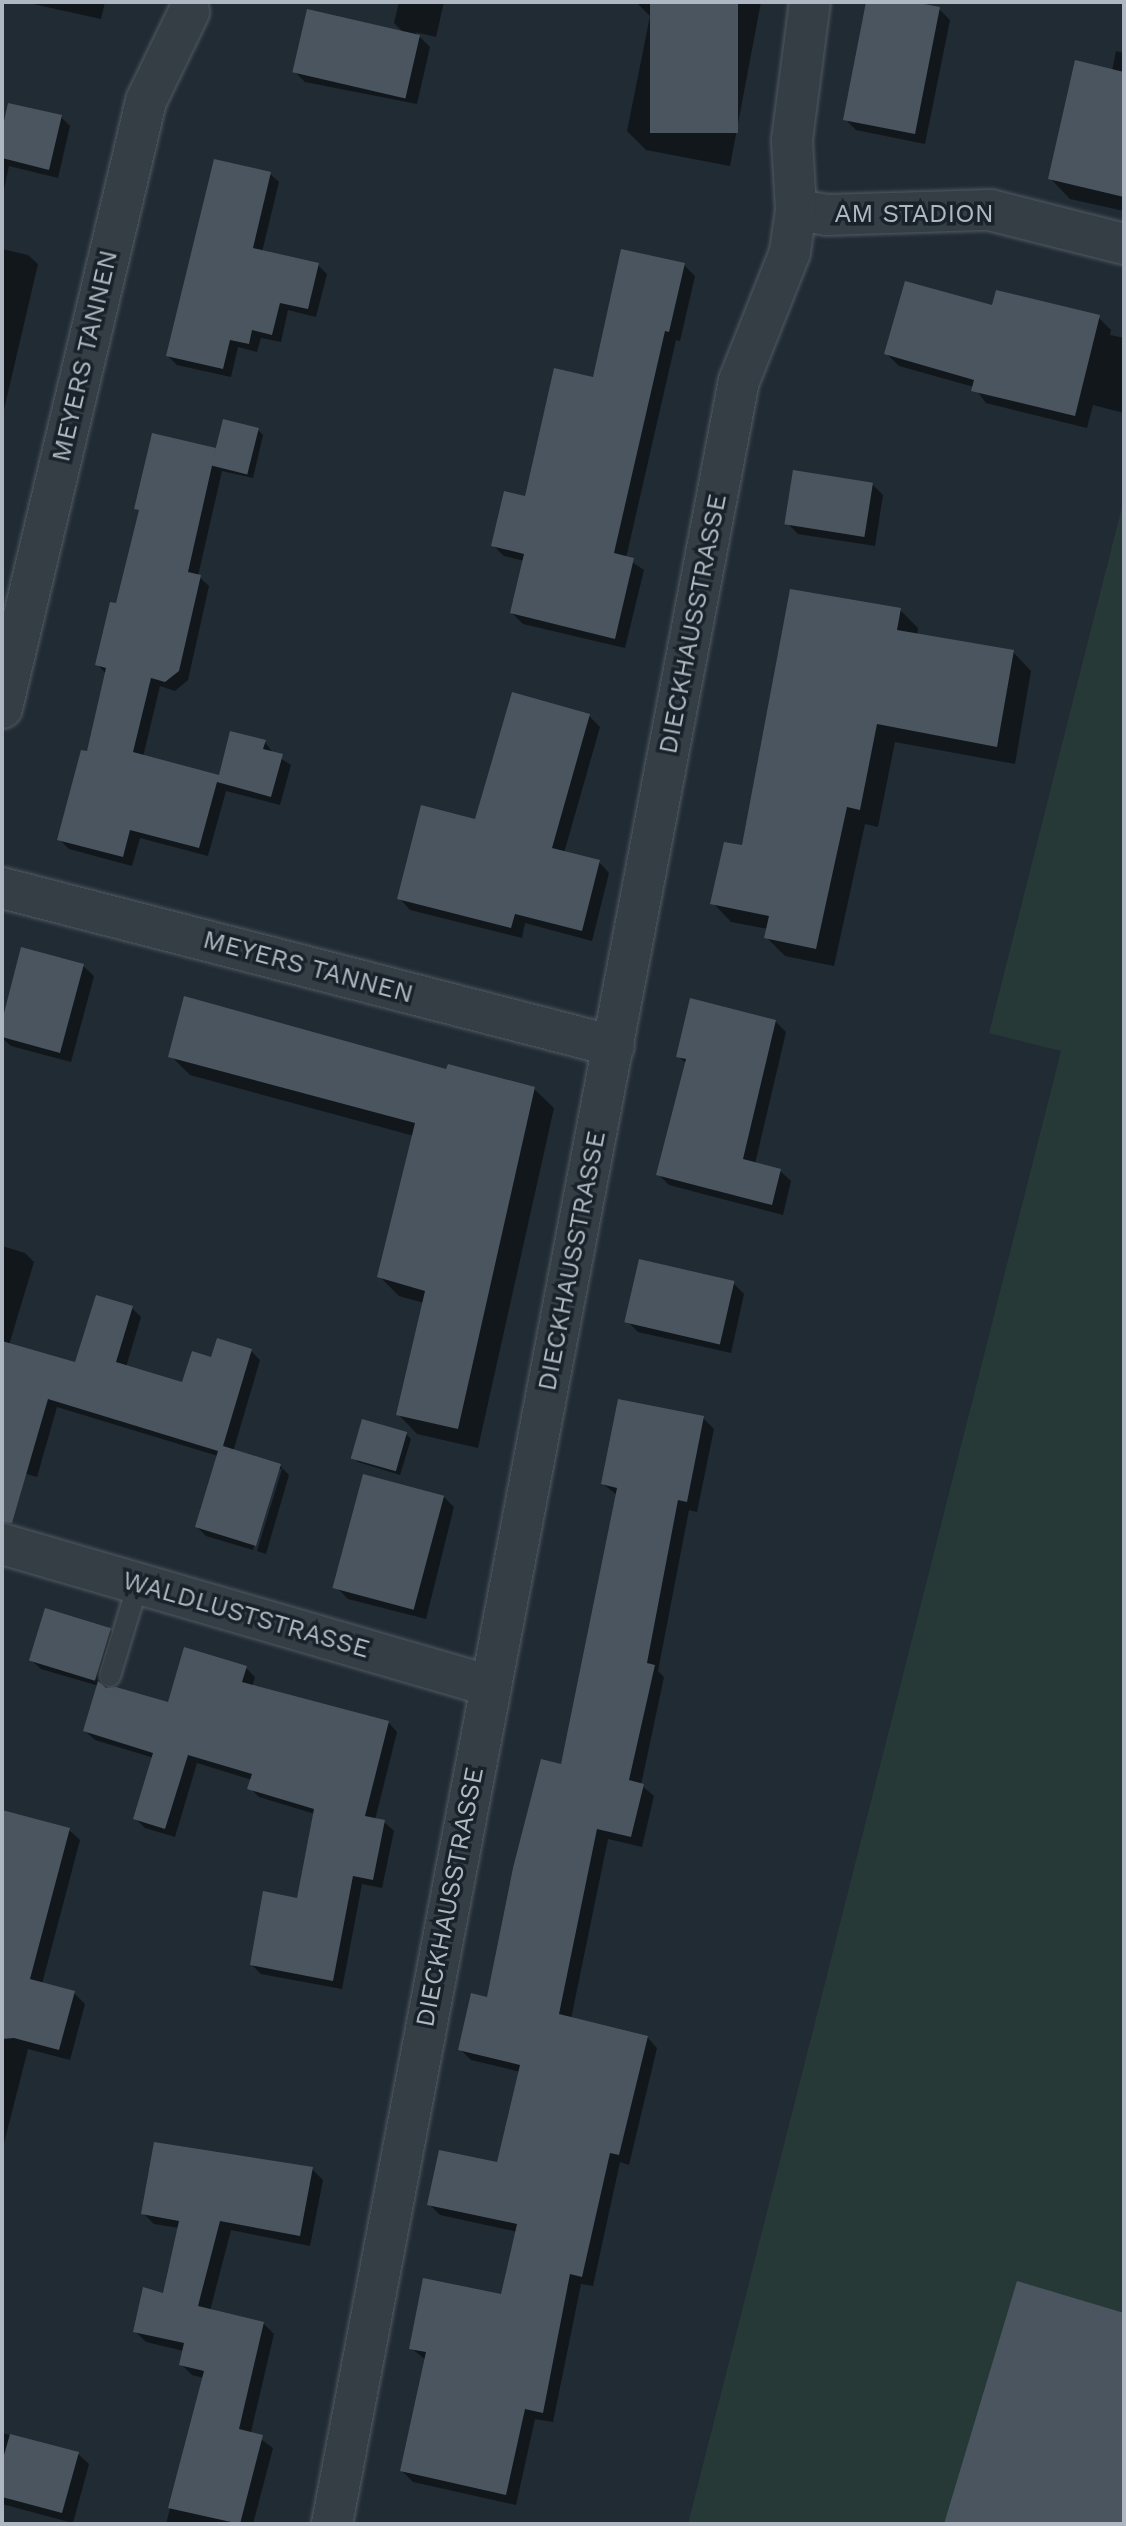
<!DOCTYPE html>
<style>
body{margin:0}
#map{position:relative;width:1126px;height:2526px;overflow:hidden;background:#212b34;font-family:"Work Sans",sans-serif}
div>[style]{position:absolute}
.green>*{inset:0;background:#263937}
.shadow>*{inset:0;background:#0007}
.building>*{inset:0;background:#4a5560;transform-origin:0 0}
.roads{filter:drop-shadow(0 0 2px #525b63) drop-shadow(0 0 2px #525b63)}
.service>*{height:20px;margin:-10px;padding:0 10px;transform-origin:10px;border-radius:10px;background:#353d45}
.minor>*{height:40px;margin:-20px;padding:0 20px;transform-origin:20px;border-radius:20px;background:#353d45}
span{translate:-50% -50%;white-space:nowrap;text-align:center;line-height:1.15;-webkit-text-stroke:7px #1a2229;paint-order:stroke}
.street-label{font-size:26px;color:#afb8c2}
.frame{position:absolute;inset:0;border:4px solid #afb8c2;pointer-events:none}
</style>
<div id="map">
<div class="green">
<div style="clip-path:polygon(1123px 503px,1124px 2524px,688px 2524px,1061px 1051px,989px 1033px)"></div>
</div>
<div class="shadow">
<div style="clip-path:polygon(24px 2px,105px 2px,101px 19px)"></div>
<div style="clip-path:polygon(399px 2px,444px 2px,436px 37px,415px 32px,430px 47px,417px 104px,305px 82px,294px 71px,404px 33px,394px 23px)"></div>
<div style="clip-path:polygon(636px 2px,761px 2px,730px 166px,646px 150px,627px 131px,650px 16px)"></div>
<div style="clip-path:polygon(868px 2px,903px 2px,939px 9px,950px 20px,925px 144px,856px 130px,845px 119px)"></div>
<div style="clip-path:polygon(1116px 51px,1124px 53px,1124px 211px,1070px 199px,1050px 178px,1112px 71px)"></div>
<div style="clip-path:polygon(61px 117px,70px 126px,58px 178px,9px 166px,2px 198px,2px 139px)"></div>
<div style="clip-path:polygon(270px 174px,279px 182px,262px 252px,318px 265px,327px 274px,316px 317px,288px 310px,281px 342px,261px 338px,257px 352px,238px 347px,231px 377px,177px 365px,168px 356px)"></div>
<div style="clip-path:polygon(2px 249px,28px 255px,38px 264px,2px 418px)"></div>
<div style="clip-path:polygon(684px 265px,695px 276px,680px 341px,676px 340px,626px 558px,644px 570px,625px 648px,523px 624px,512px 613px,525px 561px,504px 556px,493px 545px,526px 498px,594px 379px)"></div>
<div style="clip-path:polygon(1098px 317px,1111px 330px,1110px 335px,1124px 338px,1124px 413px,1093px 405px,1087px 428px,986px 403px,974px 387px,899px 366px,886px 353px)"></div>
<div style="clip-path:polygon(258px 430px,263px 435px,253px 478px,222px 471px,198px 576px,209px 586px,188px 680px,175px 691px,160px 686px,143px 757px,220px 777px,265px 742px,274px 754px,291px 765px,280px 805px,226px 791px,208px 856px,140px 838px,132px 866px,69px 849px,59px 839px,89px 754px,106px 674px,97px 664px,118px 606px,141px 513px,137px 509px,215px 450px,218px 453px)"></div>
<div style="clip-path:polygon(872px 484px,883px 495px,875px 546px,798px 534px,787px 523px)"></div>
<div style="clip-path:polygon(900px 610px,918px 628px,917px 636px,1013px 652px,1031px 671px,1015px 764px,895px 742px,878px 827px,865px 824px,834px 966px,785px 956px,766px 937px,768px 929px,731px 922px,713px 903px,744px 848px)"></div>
<div style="clip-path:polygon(589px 716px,600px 727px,564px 853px,599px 862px,609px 873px,592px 941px,525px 923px,522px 938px,410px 910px,400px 899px)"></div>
<div style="clip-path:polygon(83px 966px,94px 976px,71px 1062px,11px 1046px,2px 1038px,2px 1028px)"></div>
<div style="clip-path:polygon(775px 1021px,786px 1032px,755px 1164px,780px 1171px,791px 1181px,783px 1215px,669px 1185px,658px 1174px,687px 1064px,678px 1056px)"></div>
<div style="clip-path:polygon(171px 1056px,448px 1072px,534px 1089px,554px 1108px,478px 1448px,417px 1434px,398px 1414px,424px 1303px,399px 1296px,379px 1276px,414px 1136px,190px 1075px)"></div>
<div style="clip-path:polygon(2px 1246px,25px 1253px,34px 1262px,9px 1345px,77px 1365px,132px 1308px,141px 1317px,126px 1367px,184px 1385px,213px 1359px,251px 1351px,260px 1360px,233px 1452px,280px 1466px,289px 1475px,266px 1554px,257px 1551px,282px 1469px,278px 1469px,253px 1550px,206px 1536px,197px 1527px,218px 1456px,57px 1407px,37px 1477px,2px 1467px)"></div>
<div style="clip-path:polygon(733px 1283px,744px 1294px,731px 1353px,638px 1332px,627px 1321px)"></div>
<div style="clip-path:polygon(703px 1418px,714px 1429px,697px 1512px,689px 1510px,658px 1671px,664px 1677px,641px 1785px,654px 1796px,642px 1847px,608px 1839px,571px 2019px,647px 2037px,657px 2048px,629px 2165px,620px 2162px,593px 2286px,581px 2284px,553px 2422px,535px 2419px,516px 2505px,413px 2482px,402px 2471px,426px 2360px,411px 2348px,503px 2296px,518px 2232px,440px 2215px,429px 2204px,498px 2164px,521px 2072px,471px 2060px,460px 2049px,488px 1999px,562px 1766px,617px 1495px,603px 1484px)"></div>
<div style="clip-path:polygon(406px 1434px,411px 1439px,400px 1475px,358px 1462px,353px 1457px)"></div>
<div style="clip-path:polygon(443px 1496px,454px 1507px,426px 1619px,348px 1599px,337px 1588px)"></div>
<div style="clip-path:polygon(110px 1630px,119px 1638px,106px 1690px,169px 1705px,246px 1668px,255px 1677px,252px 1687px,388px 1722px,397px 1732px,375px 1820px,384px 1822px,394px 1831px,382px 1888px,362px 1884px,342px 1989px,261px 1974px,252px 1965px,299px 1900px,315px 1814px,259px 1797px,250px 1788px,252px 1780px,197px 1763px,175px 1837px,145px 1828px,135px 1818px,154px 1758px,95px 1740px,85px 1731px,99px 1686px,41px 1669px,32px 1661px)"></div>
<div style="clip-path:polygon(2px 1825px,69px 1830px,80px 1840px,42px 1984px,74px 1993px,85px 2004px,70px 2060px,28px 2049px,2px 2151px)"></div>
<div style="clip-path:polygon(312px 2169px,323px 2180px,310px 2246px,231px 2230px,210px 2311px,263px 2323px,274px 2334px,251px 2432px,273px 2448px,253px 2524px,166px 2524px,204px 2378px,192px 2375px,181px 2364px,184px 2351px,146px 2342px,135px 2331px,164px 2295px,179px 2228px,154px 2224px,143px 2213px)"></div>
<div style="clip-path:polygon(2px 2433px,78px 2454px,89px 2464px,73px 2523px,2px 2504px)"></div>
</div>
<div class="building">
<div style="left:650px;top:2px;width:88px;height:131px"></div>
<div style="clip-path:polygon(866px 2px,913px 2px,940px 7px,915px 134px,843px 120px)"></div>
<div style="left:307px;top:9px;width:116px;height:65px;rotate:13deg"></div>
<div style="clip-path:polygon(1075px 60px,1124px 72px,1124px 197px,1048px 179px)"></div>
<div style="clip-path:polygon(8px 103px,62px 115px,49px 170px,2px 158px,2px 130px)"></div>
<div style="clip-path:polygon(214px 159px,271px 172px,253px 248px,319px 263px,308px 309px,280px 303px,272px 335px,252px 330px,249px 344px,230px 340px,223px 369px,166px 356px)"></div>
<div style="clip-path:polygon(621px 249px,685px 263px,669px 332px,665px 331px,614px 553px,634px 558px,615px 639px,510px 613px,524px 554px,491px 546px,504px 491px,525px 496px,554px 368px,593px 377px)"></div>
<div style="clip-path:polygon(905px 281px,992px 305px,996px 290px,1100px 315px,1075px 416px,971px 391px,974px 380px,884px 354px)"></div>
<div style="left:223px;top:419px;width:37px;height:48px;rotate:14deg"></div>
<div style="clip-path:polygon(152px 433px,216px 448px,188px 572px,201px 575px,179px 671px,165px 682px,151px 678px,133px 752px,219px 775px,230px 731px,266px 740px,263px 749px,283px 754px,271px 797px,217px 782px,199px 848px,130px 830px,123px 857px,57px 840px,81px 750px,87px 751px,106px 668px,95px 665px,110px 602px,116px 603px,139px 510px,134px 509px)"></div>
<div style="left:793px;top:470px;width:81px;height:55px;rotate:9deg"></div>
<div style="clip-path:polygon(790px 589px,901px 608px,897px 630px,1014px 650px,997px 747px,877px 724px,860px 810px,847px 807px,816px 949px,764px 938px,769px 916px,710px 904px,724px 842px,742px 845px)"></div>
<div style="clip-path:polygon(512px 692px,590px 714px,552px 848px,600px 860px,582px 931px,515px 914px,511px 928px,397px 899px,421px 805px,475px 819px)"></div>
<div style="clip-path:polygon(21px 947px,84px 964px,60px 1053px,2px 1037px,2px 1021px)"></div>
<div style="clip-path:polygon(184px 996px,446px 1069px,448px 1064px,535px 1087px,458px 1429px,396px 1415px,425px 1291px,377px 1277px,415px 1123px,168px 1057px)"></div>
<div style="clip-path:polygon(690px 998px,776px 1020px,743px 1159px,781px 1169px,772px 1205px,656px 1175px,686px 1059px,676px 1057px)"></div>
<div style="left:639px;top:1259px;width:98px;height:65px;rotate:13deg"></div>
<div style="clip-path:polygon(96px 1295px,133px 1306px,116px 1362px,182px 1382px,192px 1351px,211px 1357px,217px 1338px,252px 1349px,223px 1446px,281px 1464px,256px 1546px,195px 1527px,218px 1451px,48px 1399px,12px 1523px,2px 1522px,2px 1341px,75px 1362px)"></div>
<div style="clip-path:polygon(618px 1399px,704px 1416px,687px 1502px,678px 1500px,647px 1663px,655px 1665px,629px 1780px,644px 1784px,631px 1837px,597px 1829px,559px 2014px,648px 2036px,619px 2155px,610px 2153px,582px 2277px,570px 2274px,543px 2413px,525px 2409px,506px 2495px,400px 2471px,426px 2352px,409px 2349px,423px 2278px,501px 2294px,517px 2224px,427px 2205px,439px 2150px,497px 2162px,520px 2065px,458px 2050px,471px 1993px,487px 1997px,513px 1868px,541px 1759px,561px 1764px,617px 1488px,601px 1484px)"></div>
<div style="left:362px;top:1419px;width:47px;height:41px;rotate:16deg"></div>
<div style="left:363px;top:1474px;width:84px;height:118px;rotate:15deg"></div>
<div style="left:45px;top:1608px;width:69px;height:55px;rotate:17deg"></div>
<div style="clip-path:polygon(184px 1647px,247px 1666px,242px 1682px,389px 1721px,365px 1816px,385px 1820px,373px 1880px,353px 1876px,333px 1981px,250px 1965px,263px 1891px,297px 1898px,314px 1809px,247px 1789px,252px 1774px,188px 1755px,165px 1829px,133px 1819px,153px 1753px,83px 1731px,98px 1681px,106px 1688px,116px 1687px,168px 1702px)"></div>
<div style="clip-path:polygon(2px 1810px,70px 1828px,30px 1979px,75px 1991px,59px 2050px,14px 2038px,2px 2039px)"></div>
<div style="clip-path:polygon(154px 2142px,313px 2167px,300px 2236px,220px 2221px,198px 2306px,264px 2322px,239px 2429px,263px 2435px,240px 2524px,168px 2508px,204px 2371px,179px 2365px,184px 2343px,133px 2332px,143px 2287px,163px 2293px,179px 2221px,141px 2214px)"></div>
<div style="clip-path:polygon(1017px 2281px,1124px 2313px,1124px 2524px,944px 2524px)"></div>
<div style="clip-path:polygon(10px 2434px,79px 2452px,62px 2513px,2px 2497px,2px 2462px)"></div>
</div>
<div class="roads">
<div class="service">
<div style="left:110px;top:1676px;width:96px;rotate:-73.1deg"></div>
</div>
<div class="minor">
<div style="left:796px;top:210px;width:31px;rotate:9deg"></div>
<div style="left:827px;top:215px;width:163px;rotate:-1.8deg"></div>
<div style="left:990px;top:210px;width:138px;rotate:14.2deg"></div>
<div style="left:2px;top:708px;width:624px;rotate:-76.65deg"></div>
<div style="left:146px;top:101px;width:99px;rotate:-64.2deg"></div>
<div style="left:2px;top:888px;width:632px;rotate:14.48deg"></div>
<div style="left:2px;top:1544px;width:508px;rotate:16.22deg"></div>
<div style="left:332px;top:2524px;width:2181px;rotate:-79.25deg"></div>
<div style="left:739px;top:381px;width:139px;rotate:-68.4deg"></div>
<div style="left:790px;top:252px;width:42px;rotate:-81.9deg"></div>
<div style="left:796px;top:210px;width:70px;rotate:-93.3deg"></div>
<div style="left:792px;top:140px;width:139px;rotate:-82.6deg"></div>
</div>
</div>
<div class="street-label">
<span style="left:914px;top:214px">AM STADION</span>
<span style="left:85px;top:356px;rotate:-77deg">MEYERS TANNEN</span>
<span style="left:693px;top:624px;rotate:-79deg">DIECKHAUSSTRASSE</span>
<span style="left:308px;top:967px;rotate:15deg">MEYERS TANNEN</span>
<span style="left:572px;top:1261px;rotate:-79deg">DIECKHAUSSTRASSE</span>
<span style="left:246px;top:1615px;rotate:16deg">WALDLUSTSTRASSE</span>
<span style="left:450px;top:1897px;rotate:-79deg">DIECKHAUSSTRASSE</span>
</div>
<div class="frame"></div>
</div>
